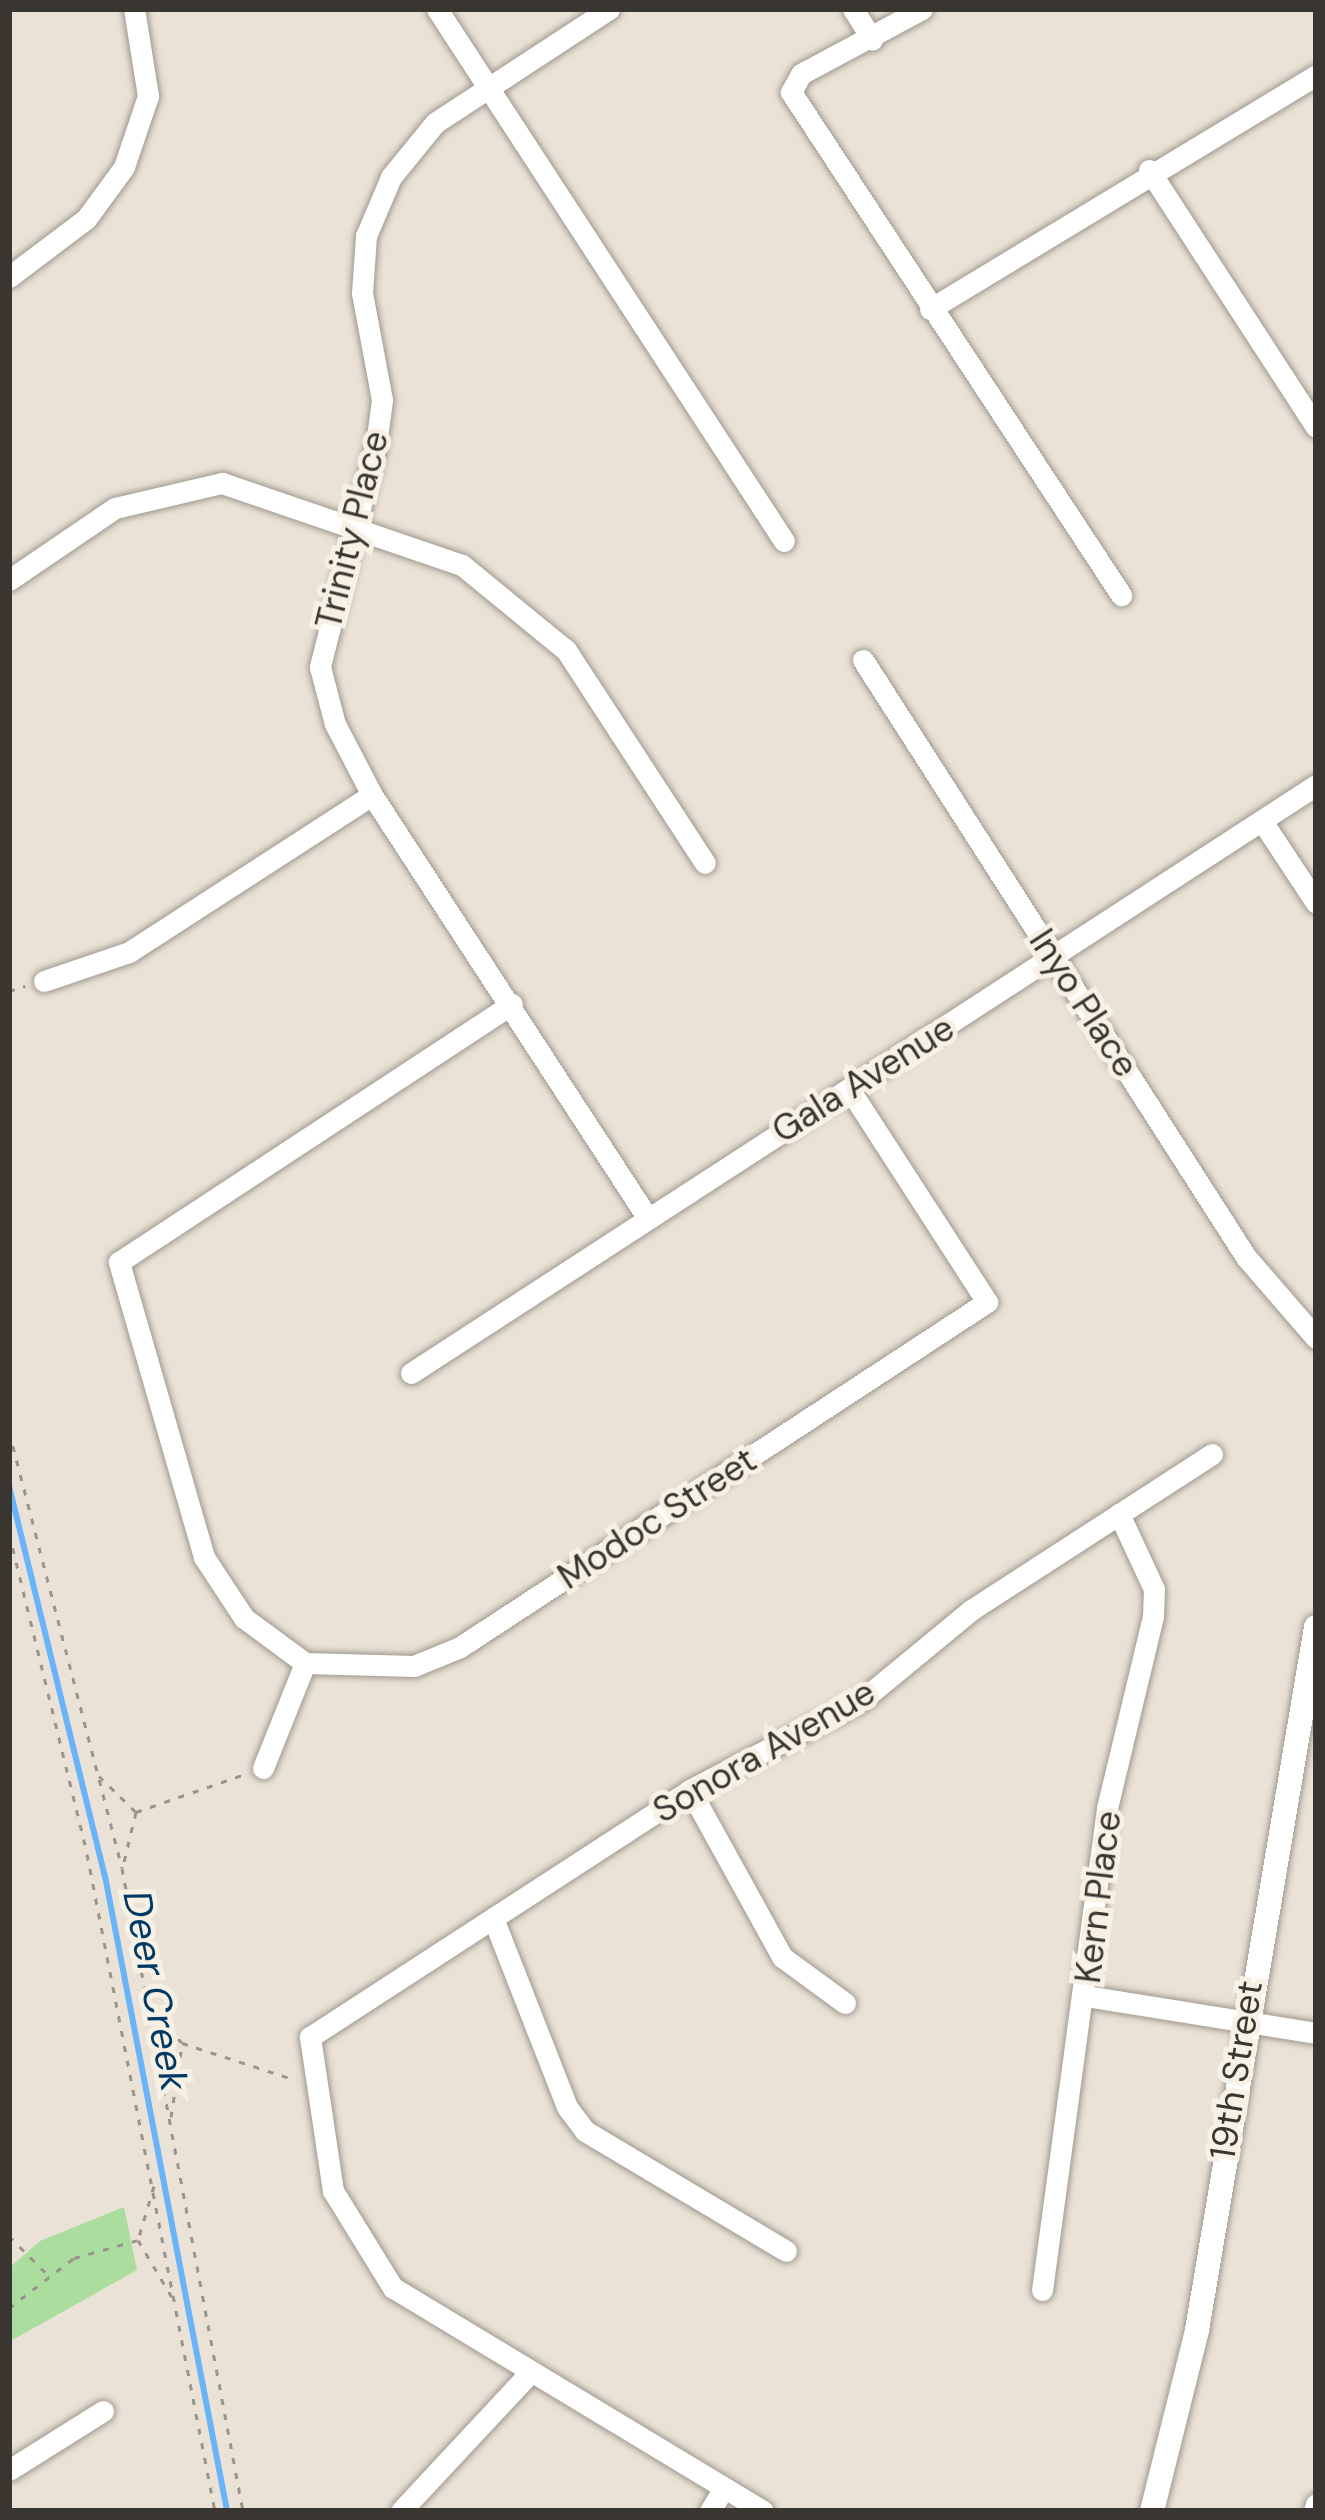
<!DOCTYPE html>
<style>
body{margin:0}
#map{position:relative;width:1325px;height:2520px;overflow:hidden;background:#eae2d7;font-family:"DM Sans",sans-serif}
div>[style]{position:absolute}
.green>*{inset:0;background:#abde9e}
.stream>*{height:6px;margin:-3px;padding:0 3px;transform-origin:3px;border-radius:3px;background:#69b4f8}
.path>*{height:3px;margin-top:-1.5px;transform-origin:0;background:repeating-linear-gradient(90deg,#9a948c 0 6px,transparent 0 15px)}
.roads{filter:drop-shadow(0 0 3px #a0998e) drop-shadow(0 0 3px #a0998e)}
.minor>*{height:21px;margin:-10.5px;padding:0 10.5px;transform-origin:10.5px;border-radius:10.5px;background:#fff}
.tertiary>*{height:24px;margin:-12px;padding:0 12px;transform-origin:12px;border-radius:12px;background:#fff}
span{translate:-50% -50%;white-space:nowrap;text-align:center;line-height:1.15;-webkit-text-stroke:10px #f7f0e4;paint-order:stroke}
.street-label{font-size:36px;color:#393632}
.water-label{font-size:39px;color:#003a64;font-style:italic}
.frame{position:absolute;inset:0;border:12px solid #393632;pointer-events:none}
</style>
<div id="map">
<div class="green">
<div style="clip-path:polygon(124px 2207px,137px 2270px,9px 2342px,9px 2268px,40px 2241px)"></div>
</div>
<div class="stream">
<div style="left:9px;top:1486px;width:402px;rotate:76.2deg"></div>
<div style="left:105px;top:1876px;width:647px;rotate:79.12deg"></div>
</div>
<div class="path">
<div style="left:9px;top:991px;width:17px;rotate:-17deg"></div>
<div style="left:9px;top:1431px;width:451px;rotate:75.5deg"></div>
<div style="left:122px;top:1868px;width:654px;rotate:79.34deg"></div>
<div style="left:9px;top:1533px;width:330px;rotate:76.3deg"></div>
<div style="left:87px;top:1854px;width:669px;rotate:78.98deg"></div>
<div style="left:99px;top:1776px;width:52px;rotate:44.2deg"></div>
<div style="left:136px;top:1812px;width:56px;rotate:103.5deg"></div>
<div style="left:136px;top:1812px;width:112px;rotate:-19.2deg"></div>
<div style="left:150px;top:2004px;width:50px;rotate:50.6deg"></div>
<div style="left:182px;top:2043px;width:120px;rotate:18deg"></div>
<div style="left:171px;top:2117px;width:73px;rotate:-81.3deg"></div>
<div style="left:154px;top:2186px;width:56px;rotate:106.5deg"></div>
<div style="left:138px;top:2240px;width:74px;rotate:59.3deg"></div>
<div style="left:9px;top:2236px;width:51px;rotate:45deg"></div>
<div style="left:9px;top:2308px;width:82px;rotate:-37.6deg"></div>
<div style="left:74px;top:2258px;width:66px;rotate:-15.7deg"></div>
</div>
<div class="roads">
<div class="minor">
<div style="left:437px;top:9px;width:635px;rotate:56.89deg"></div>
<div style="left:609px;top:9px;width:208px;rotate:146.8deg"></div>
<div style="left:435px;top:123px;width:70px;rotate:129.2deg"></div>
<div style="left:391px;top:177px;width:64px;rotate:113deg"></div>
<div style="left:366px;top:236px;width:57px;rotate:94deg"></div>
<div style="left:362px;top:293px;width:109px;rotate:79.4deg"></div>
<div style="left:382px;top:400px;width:45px;rotate:97.6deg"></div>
<div style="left:376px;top:445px;width:229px;rotate:104.2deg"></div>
<div style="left:320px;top:667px;width:59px;rotate:75.3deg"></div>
<div style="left:335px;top:724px;width:80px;rotate:62.5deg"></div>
<div style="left:372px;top:795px;width:504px;rotate:56.91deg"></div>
<div style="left:853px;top:9px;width:36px;rotate:58deg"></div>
<div style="left:922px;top:9px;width:137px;rotate:151.8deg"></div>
<div style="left:801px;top:74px;width:21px;rotate:119deg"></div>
<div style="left:791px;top:92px;width:602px;rotate:56.73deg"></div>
<div style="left:1149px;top:170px;width:306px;rotate:57deg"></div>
<div style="left:9px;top:277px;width:96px;rotate:-37deg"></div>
<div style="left:86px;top:219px;width:64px;rotate:-53.8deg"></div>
<div style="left:124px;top:167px;width:75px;rotate:-71.3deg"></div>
<div style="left:148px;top:96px;width:88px;rotate:-99.1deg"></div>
<div style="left:930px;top:309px;width:451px;rotate:-31.2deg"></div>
<div style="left:9px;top:580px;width:128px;rotate:-34.2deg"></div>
<div style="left:115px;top:508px;width:110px;rotate:-13.2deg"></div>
<div style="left:222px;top:483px;width:254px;rotate:18.9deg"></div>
<div style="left:462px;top:565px;width:134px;rotate:39.3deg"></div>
<div style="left:566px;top:650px;width:254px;rotate:56.9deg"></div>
<div style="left:863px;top:660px;width:709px;rotate:57.32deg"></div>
<div style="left:1246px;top:1257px;width:107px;rotate:49.2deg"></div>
<div style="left:1262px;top:821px;width:98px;rotate:56.6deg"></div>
<div style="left:44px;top:981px;width:90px;rotate:-18.8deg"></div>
<div style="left:129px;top:952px;width:289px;rotate:-32.9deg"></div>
<div style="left:411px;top:1373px;width:1079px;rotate:-33.01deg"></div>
<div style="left:305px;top:1663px;width:109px;rotate:1.6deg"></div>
<div style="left:414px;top:1666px;width:50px;rotate:-22.4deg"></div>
<div style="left:460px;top:1647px;width:630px;rotate:-33.21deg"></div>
<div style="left:987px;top:1302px;width:254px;rotate:-122.9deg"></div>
<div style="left:305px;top:1663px;width:76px;rotate:-143.6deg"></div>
<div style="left:244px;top:1618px;width:73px;rotate:-123.3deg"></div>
<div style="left:204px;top:1557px;width:307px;rotate:-106.1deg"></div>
<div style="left:119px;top:1262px;width:470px;rotate:-33.3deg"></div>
<div style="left:263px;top:1768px;width:113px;rotate:-68.2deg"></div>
<div style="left:690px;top:1790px;width:191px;rotate:61.1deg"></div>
<div style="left:782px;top:1957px;width:78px;rotate:36.1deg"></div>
<div style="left:493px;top:1918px;width:203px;rotate:68.6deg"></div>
<div style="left:567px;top:2107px;width:30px;rotate:53deg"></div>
<div style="left:585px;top:2131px;width:234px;rotate:30.8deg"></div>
<div style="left:1086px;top:1996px;width:233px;rotate:9.1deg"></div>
<div style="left:1042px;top:2290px;width:486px;rotate:-82.3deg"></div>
<div style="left:1107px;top:1808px;width:196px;rotate:-76.5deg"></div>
<div style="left:1153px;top:1617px;width:28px;rotate:-88deg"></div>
<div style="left:1154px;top:1589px;width:83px;rotate:-115deg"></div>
<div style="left:9px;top:2470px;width:111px;rotate:-32.1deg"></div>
<div style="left:401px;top:2511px;width:185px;rotate:-47deg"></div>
<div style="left:710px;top:2511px;width:27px;rotate:-59deg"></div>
<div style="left:763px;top:2511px;width:432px;rotate:-148.9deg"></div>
<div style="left:393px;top:2288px;width:114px;rotate:-121.7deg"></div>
<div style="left:333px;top:2191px;width:156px;rotate:-98.5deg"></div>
<div style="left:310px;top:2037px;width:453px;rotate:-33deg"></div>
<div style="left:690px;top:1790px;width:194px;rotate:-27.6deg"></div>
<div style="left:862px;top:1700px;width:141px;rotate:-39.5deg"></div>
<div style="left:971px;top:1610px;width:287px;rotate:-32.9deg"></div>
<div style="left:1314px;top:2511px;width:7px;rotate:-74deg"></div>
</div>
<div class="tertiary">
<div style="left:1152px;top:2511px;width:187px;rotate:-76deg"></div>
<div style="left:1197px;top:2330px;width:713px;rotate:-80.39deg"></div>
</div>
</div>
<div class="street-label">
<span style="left:352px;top:530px;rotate:-76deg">Trinity Place</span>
<span style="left:1084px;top:1003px;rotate:57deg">Inyo Place</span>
<span style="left:863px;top:1079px;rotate:-32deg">Gala Avenue</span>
<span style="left:657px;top:1518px;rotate:-33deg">Modoc Street</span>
<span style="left:764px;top:1751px;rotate:-30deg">Sonora Avenue</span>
<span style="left:1098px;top:1897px;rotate:-83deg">Kern Place</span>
<span style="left:1236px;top:2070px;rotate:-81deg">19th Street</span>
</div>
<div class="water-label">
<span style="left:155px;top:1991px;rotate:79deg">Deer Creek</span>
</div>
<div class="frame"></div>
</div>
